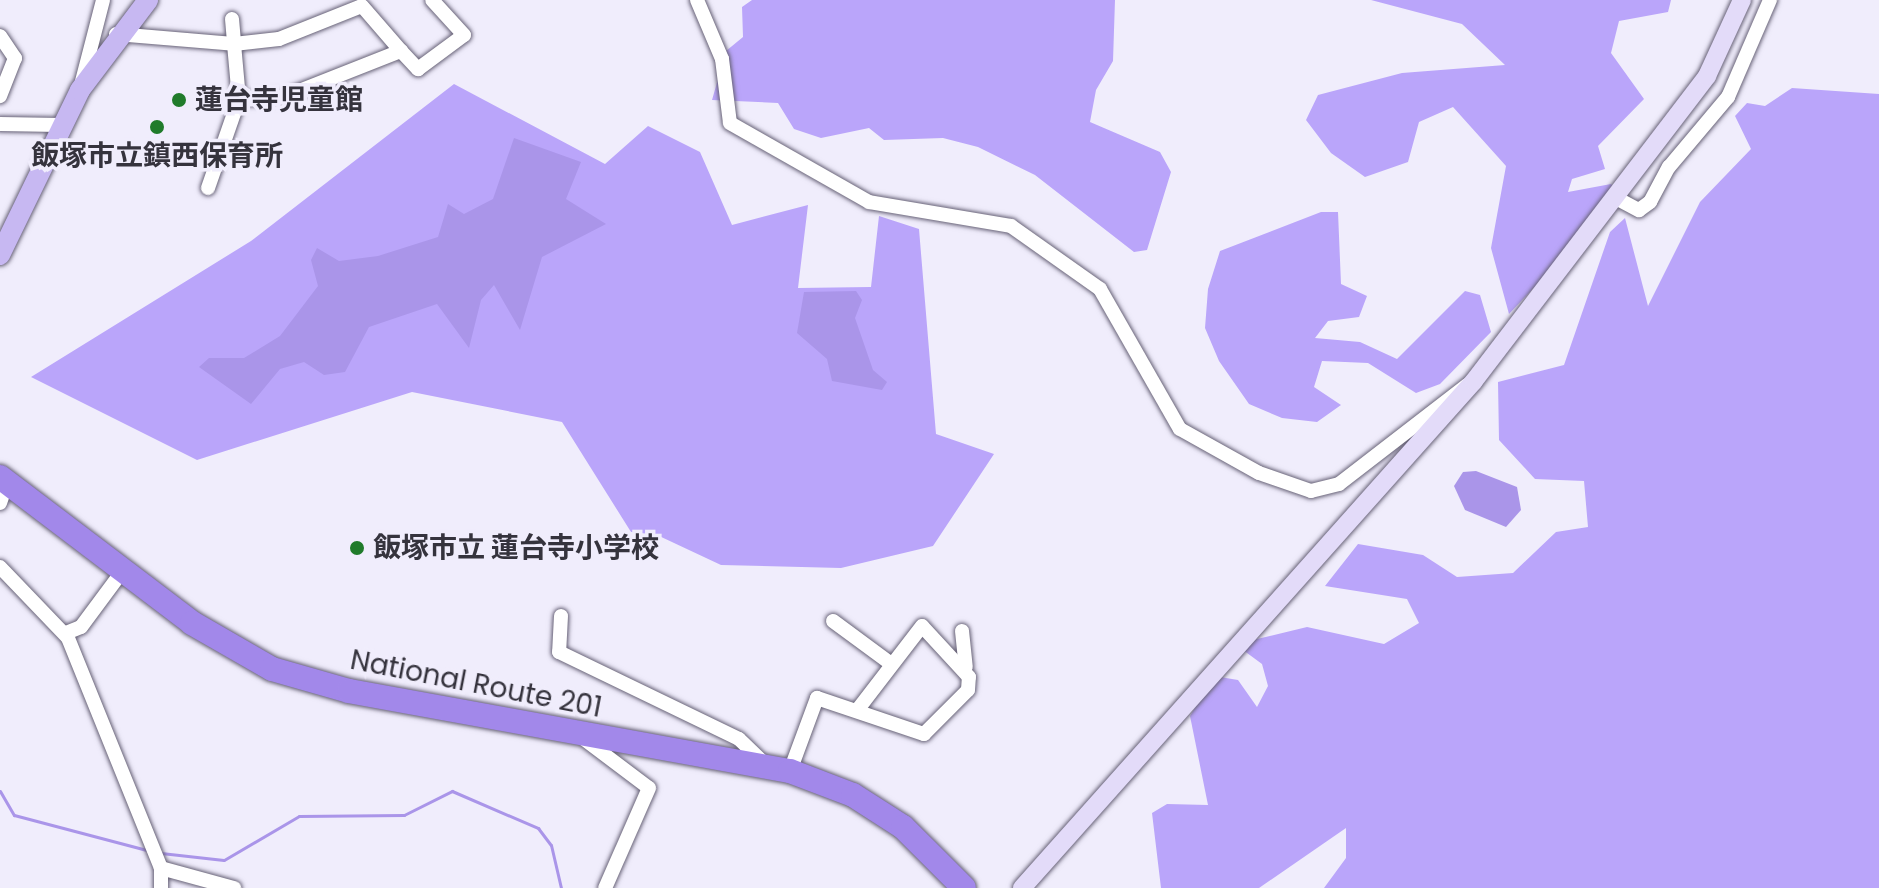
<!DOCTYPE html>
<meta charset="utf-8">
<style>
body{margin:0}
#map{position:relative;width:1879px;height:888px;overflow:hidden;background:#f0edfc;font-family:Poppins,"Noto Sans JP",sans-serif}
div>[style]{position:absolute}
.forest>*{inset:0;background:#baa5fa}
.water>*{inset:0;background:#aa95e9}
.stream>*{height:3px;margin:-1.5px;padding:0 1.5px;transform-origin:1.5px;border-radius:1.5px;background:#aa95e9}
.roads{filter:drop-shadow(0 0 2px #676277) drop-shadow(0 0 2px #676277)}
.street>*{height:14px;margin:-7px;padding:0 7px;transform-origin:7px;border-radius:7px;background:#fff}
.secondary>*{height:18px;margin:-9px;padding:0 9px;transform-origin:9px;border-radius:9px;background:#e3dbf9}
.primary>*{height:20px;margin:-10px;padding:0 10px;transform-origin:10px;border-radius:10px;background:#c7b8f2}
.highway>*{height:24px;margin:-12px;padding:0 12px;transform-origin:12px;border-radius:12px;background:#a288ea}
.dots>*{width:22px;height:22px;translate:-50% -50%;box-sizing:border-box;border:4px solid #f0edfc;border-radius:50%}
span{translate:-50% -50%;white-space:nowrap;text-align:center;line-height:1.15;-webkit-text-stroke:7px #f0edfc;paint-order:stroke}
.poi-label{font-size:28px;color:#35333d;font-weight:700}
.left{translate:0 -50%;text-align:left}
.street-label{font-size:28px;color:#35333d}
</style>
<div id="map">
<div class="forest">
<div style="clip-path:polygon(752px 0,1115px 0,1113px 61px,1096px 90px,1090px 122px,1160px 152px,1171px 172px,1147px 250px,1134px 252px,1035px 175px,978px 147px,943px 138px,884px 140px,869px 128px,821px 138px,794px 129px,778px 103px,712px 100px,726px 51px,743px 37px,742px 7px)"></div>
<div style="clip-path:polygon(1371px 0,1671px 0,1668px 12px,1619px 21px,1611px 53px,1644px 99px,1598px 146px,1605px 169px,1572px 179px,1568px 192px,1611px 184px,1622px 195px,1509px 314px,1491px 248px,1506px 166px,1453px 107px,1419px 122px,1408px 162px,1365px 177px,1331px 153px,1306px 120px,1318px 95px,1402px 73px,1505px 65px,1462px 24px)"></div>
<div style="clip-path:polygon(454px 84px,605px 164px,648px 126px,700px 152px,732px 225px,808px 205px,798px 288px,871px 287px,879px 216px,919px 229px,936px 434px,994px 454px,933px 546px,841px 568px,721px 565px,657px 535px,631px 532px,562px 422px,412px 392px,197px 460px,31px 377px,251px 241px)"></div>
<div style="clip-path:polygon(1792px 88px,1879px 94px,1879px 888px,1324px 888px,1346px 858px,1346px 828px,1259px 888px,1161px 888px,1152px 813px,1167px 804px,1208px 805px,1190px 716px,1214px 676px,1238px 680px,1257px 707px,1268px 686px,1262px 664px,1243px 650px,1253px 640px,1307px 627px,1384px 644px,1419px 623px,1407px 599px,1325px 586px,1358px 544px,1423px 555px,1457px 577px,1513px 573px,1556px 532px,1588px 527px,1584px 481px,1535px 479px,1499px 440px,1498px 382px,1564px 365px,1610px 232px,1625px 218px,1648px 306px,1700px 202px,1751px 149px,1735px 116px,1747px 103px,1765px 106px)"></div>
<div style="clip-path:polygon(1321px 212px,1338px 212px,1341px 284px,1367px 296px,1359px 317px,1328px 321px,1315px 338px,1360px 342px,1397px 359px,1465px 291px,1480px 295px,1491px 332px,1440px 384px,1416px 393px,1368px 363px,1322px 361px,1314px 387px,1341px 405px,1317px 422px,1282px 418px,1249px 404px,1219px 361px,1205px 328px,1208px 289px,1220px 251px)"></div>
</div>
<div class="water">
<div style="clip-path:polygon(514px 138px,581px 162px,566px 199px,606px 224px,542px 257px,520px 330px,494px 285px,481px 300px,469px 348px,437px 304px,369px 327px,345px 372px,324px 375px,304px 362px,280px 369px,251px 404px,199px 367px,209px 358px,244px 358px,280px 336px,318px 286px,311px 260px,317px 248px,339px 261px,378px 256px,438px 237px,448px 204px,464px 214px,493px 199px)"></div>
<div style="clip-path:polygon(856px 291px,862px 300px,855px 318px,873px 370px,887px 382px,882px 390px,832px 381px,827px 359px,797px 333px,804px 292px)"></div>
<div style="clip-path:polygon(1476px 471px,1517px 487px,1521px 510px,1506px 527px,1465px 510px,1454px 486px,1463px 472px)"></div>
</div>
<div class="stream">
<div style="left:0;top:791px;width:28px;rotate:60deg"></div>
<div style="left:14px;top:815px;width:141px;rotate:14.8deg"></div>
<div style="left:161px;top:853px;width:63px;rotate:6.3deg"></div>
<div style="left:224px;top:860px;width:87px;rotate:-30.4deg"></div>
<div style="left:299px;top:816px;width:105px;rotate:-0.5deg"></div>
<div style="left:404px;top:815px;width:54px;rotate:-26.6deg"></div>
<div style="left:452px;top:791px;width:94px;rotate:23.3deg"></div>
<div style="left:538px;top:828px;width:21px;rotate:53deg"></div>
<div style="left:551px;top:845px;width:44px;rotate:76.9deg"></div>
</div>
<div class="roads">
<div class="street">
<div style="left:697px;top:0;width:64px;rotate:67deg"></div>
<div style="left:722px;top:59px;width:64px;rotate:82.9deg"></div>
<div style="left:730px;top:123px;width:160px;rotate:29.6deg"></div>
<div style="left:869px;top:202px;width:144px;rotate:9.6deg"></div>
<div style="left:1011px;top:226px;width:109px;rotate:35.3deg"></div>
<div style="left:1100px;top:289px;width:161px;rotate:60.3deg"></div>
<div style="left:1180px;top:429px;width:90px;rotate:29.1deg"></div>
<div style="left:1259px;top:473px;width:55px;rotate:19.1deg"></div>
<div style="left:1311px;top:491px;width:29px;rotate:-14deg"></div>
<div style="left:1339px;top:484px;width:162px;rotate:-37.7deg"></div>
<div style="left:232px;top:19px;width:25px;rotate:85deg"></div>
<div style="left:234px;top:44px;width:45px;rotate:-6.3deg"></div>
<div style="left:279px;top:39px;width:89px;rotate:-21.7deg"></div>
<div style="left:362px;top:6px;width:60px;rotate:49.1deg"></div>
<div style="left:116px;top:34px;width:118px;rotate:4.8deg"></div>
<div style="left:234px;top:44px;width:55px;rotate:84.8deg"></div>
<div style="left:239px;top:99px;width:45px;rotate:-2.5deg"></div>
<div style="left:284px;top:97px;width:126px;rotate:-21.5deg"></div>
<div style="left:401px;top:51px;width:25px;rotate:47deg"></div>
<div style="left:418px;top:69px;width:57px;rotate:-36.5deg"></div>
<div style="left:464px;top:35px;width:47px;rotate:-132.4deg"></div>
<div style="left:0;top:36px;width:27px;rotate:56deg"></div>
<div style="left:15px;top:58px;width:41px;rotate:111.5deg"></div>
<div style="left:80px;top:89px;width:92px;rotate:-75.5deg"></div>
<div style="left:0;top:124px;width:60px;rotate:1deg"></div>
<div style="left:208px;top:188px;width:94px;rotate:-70.8deg"></div>
<div style="left:1616px;top:198px;width:26px;rotate:28deg"></div>
<div style="left:1639px;top:210px;width:14px;rotate:-36deg"></div>
<div style="left:1650px;top:202px;width:40px;rotate:-62deg"></div>
<div style="left:1669px;top:167px;width:92px;rotate:-49.9deg"></div>
<div style="left:1728px;top:97px;width:106px;rotate:-66.6deg"></div>
<div style="left:0;top:503px;width:24px;rotate:-71deg"></div>
<div style="left:0;top:567px;width:98px;rotate:46.2deg"></div>
<div style="left:68px;top:638px;width:248px;rotate:68deg"></div>
<div style="left:161px;top:868px;width:20px;rotate:90deg"></div>
<div style="left:561px;top:616px;width:36px;rotate:93deg"></div>
<div style="left:559px;top:652px;width:200px;rotate:25.8deg"></div>
<div style="left:739px;top:739px;width:35px;rotate:44deg"></div>
<div style="left:833px;top:621px;width:71px;rotate:36.4deg"></div>
<div style="left:962px;top:631px;width:36px;rotate:84deg"></div>
<div style="left:66px;top:633px;width:16px;rotate:-22deg"></div>
<div style="left:81px;top:627px;width:72px;rotate:-53.4deg"></div>
<div style="left:580px;top:736px;width:86px;rotate:37deg"></div>
<div style="left:649px;top:788px;width:109px;rotate:113.7deg"></div>
<div style="left:790px;top:771px;width:78px;rotate:-69.7deg"></div>
<div style="left:817px;top:698px;width:113px;rotate:18.6deg"></div>
<div style="left:924px;top:734px;width:62px;rotate:-45deg"></div>
<div style="left:968px;top:690px;width:13px;rotate:-86deg"></div>
<div style="left:969px;top:677px;width:69px;rotate:-132.7deg"></div>
<div style="left:922px;top:626px;width:105px;rotate:127.6deg"></div>
<div style="left:161px;top:868px;width:76px;rotate:15.3deg"></div>
</div>
<div class="secondary">
<div style="left:1022px;top:888px;width:679px;rotate:-48.28deg"></div>
<div style="left:1474px;top:381px;width:384px;rotate:-52.6deg"></div>
<div style="left:1707px;top:76px;width:84px;rotate:-65.3deg"></div>
</div>
<div class="primary">
<div style="left:0;top:255px;width:183px;rotate:-64.1deg"></div>
<div style="left:80px;top:90px;width:113px;rotate:-52.9deg"></div>
</div>
<div class="highway">
<div style="left:0;top:477px;width:241px;rotate:37.2deg"></div>
<div style="left:192px;top:623px;width:92px;rotate:29.9deg"></div>
<div style="left:272px;top:669px;width:80px;rotate:15.9deg"></div>
<div style="left:349px;top:691px;width:448px;rotate:10.3deg"></div>
<div style="left:790px;top:771px;width:67px;rotate:20.9deg"></div>
<div style="left:853px;top:795px;width:59px;rotate:32.6deg"></div>
<div style="left:903px;top:827px;width:86px;rotate:45deg"></div>
</div>
</div>
<div class="dots">
<div style="left:179px;top:100px;background:#207b2b"></div>
<div style="left:157px;top:127px;background:#207b2b"></div>
<div style="left:357px;top:548px;background:#207b2b"></div>
</div>
<div class="poi-label">
<span class="left" style="left:195px;top:100px">蓮台寺児童館</span>
<span style="left:157px;top:156px">飯塚市立鎮西保育所</span>
<span class="left" style="left:373px;top:548px">飯塚市立 蓮台寺小学校</span>
</div>
<div class="street-label">
<span style="left:476px;top:684px;rotate:11deg">National Route 201</span>
</div>
</div>
